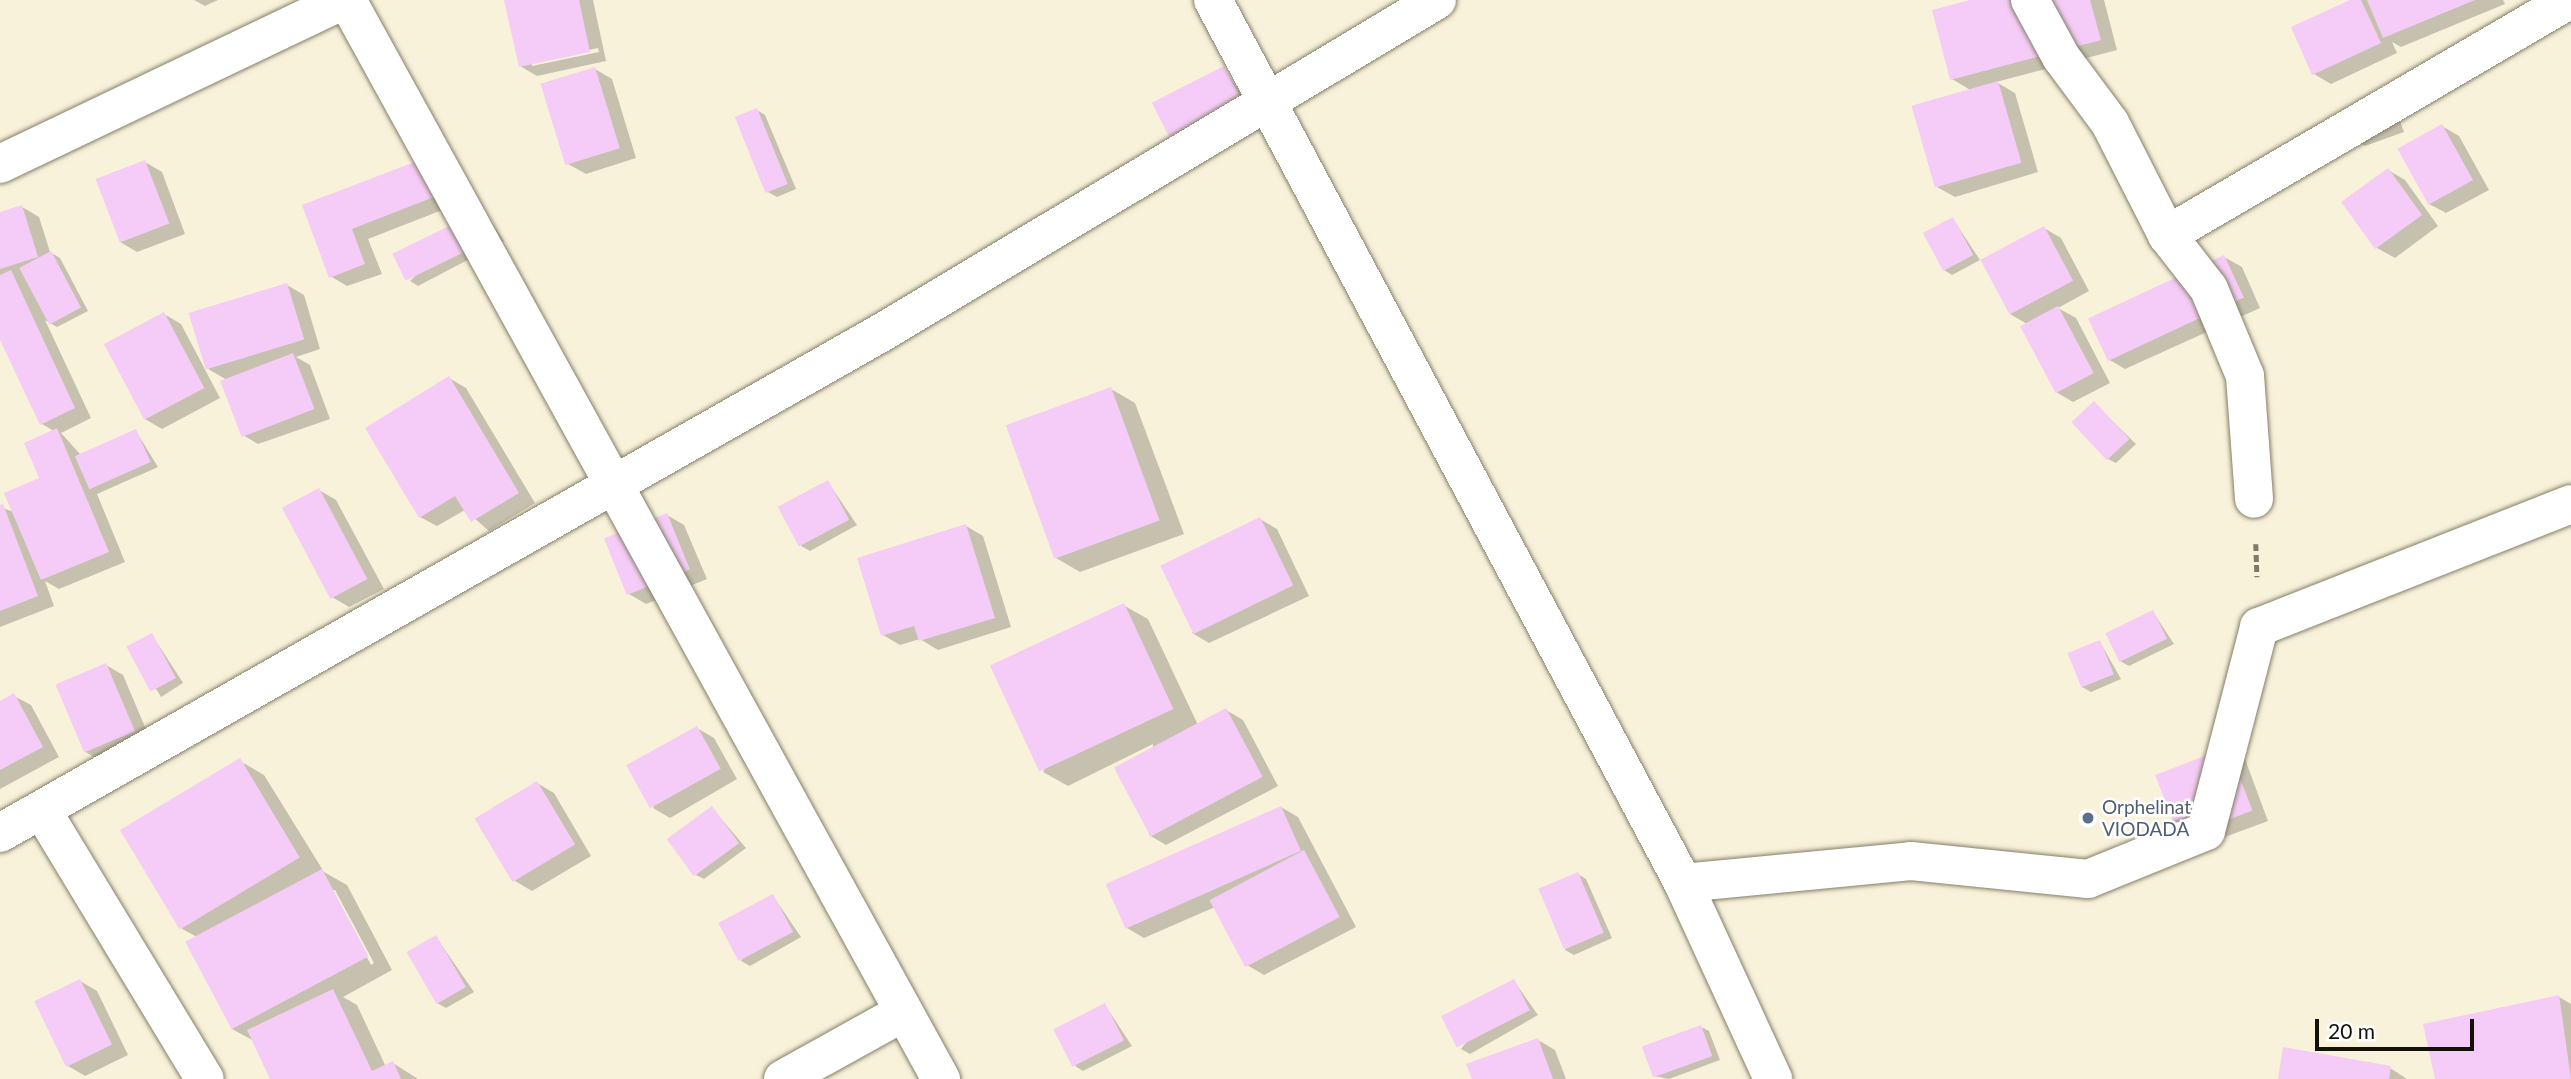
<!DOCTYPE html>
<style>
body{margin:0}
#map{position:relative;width:2571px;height:1079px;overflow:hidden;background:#f8f2da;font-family:Lato,sans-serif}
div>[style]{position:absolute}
.shadow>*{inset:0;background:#0003;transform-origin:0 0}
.building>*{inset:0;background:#f5ccf7;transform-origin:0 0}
.path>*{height:4.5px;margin-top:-2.25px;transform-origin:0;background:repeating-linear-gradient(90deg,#7d7a6a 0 7px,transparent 0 10.5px)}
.roads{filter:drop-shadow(0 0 2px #847f69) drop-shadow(0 0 2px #847f69)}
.minor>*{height:38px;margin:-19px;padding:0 19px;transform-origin:19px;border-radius:19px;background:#fff}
.dots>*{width:19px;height:19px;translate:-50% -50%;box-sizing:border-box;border:4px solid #fff;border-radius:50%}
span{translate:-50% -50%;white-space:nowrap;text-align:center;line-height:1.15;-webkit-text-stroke:5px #fff;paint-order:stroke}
.service-label{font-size:19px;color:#4e5e75}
.left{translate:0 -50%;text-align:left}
.scale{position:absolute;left:2315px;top:1019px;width:159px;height:32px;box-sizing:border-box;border:4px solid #131109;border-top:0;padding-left:9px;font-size:21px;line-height:24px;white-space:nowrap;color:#131109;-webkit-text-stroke:5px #fff;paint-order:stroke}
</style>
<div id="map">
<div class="shadow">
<div style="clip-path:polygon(194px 0,218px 0,205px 6px)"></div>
<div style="clip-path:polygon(evenodd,506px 0,593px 0,606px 61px,537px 76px,520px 66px,506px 0,598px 48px,599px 52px,532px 66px,532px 62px,598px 48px)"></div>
<div style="clip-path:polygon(1976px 0,2104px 0,2117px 50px,1996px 82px,2015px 93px,2038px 172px,1955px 197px,1937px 187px,1972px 91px,1952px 79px)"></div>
<div style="clip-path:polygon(2354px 0,2503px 0,2505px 4px,2401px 47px,2392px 42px,2397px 53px,2331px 84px,2314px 74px)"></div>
<div style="clip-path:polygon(1224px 68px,1248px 105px,1177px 139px,1169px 134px)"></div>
<div style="clip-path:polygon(595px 69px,612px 79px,636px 158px,586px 174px,568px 164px)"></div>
<div style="clip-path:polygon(2394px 104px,2404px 132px,2365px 146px,2356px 141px)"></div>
<div style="clip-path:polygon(757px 110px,765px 115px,796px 189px,777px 197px,768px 192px)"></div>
<div style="clip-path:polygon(2442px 126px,2459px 136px,2489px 190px,2446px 213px,2429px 204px)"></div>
<div style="clip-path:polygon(425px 160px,455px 205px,368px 239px,382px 274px,347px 286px,330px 276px,304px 206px)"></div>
<div style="clip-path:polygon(145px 162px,162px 172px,185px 234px,137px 252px,120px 242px)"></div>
<div style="clip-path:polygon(2388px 170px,2405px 180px,2438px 226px,2395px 258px,2377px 248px)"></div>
<div style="clip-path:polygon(22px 207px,39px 217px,50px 252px,60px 258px,88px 311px,57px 327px,45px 320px,91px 418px,61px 433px,80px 454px,136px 431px,158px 467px,97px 494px,125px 562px,59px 589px,45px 581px,54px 606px,0 627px,0 507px,14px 512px,41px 479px,54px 431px,42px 424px,0 336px,0 214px)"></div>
<div style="clip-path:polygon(484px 211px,504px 241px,418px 286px,410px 281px)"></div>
<div style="clip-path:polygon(1953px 219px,1980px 260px,1952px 275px,1944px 270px)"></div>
<div style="clip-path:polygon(2044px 228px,2061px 238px,2089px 291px,2058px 308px,2076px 318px,2110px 383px,2073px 402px,2056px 392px,2027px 324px,2010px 314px)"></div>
<div style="clip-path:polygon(2224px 257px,2242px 267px,2260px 308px,2125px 369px,2108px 359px)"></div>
<div style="clip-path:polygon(287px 285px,304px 295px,320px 349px,296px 357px,310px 365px,330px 419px,258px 444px,241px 434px,227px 380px,208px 369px)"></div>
<div style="clip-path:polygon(164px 314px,181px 324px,220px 398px,162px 429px,145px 419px)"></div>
<div style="clip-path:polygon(449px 378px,466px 388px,535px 503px,489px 531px,465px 510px,437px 526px,420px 517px)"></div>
<div style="clip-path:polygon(1111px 389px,1135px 403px,1184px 534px,1080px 572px,1056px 558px)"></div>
<div style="clip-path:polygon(2094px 403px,2136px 444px,2116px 463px,2108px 459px)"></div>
<div style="clip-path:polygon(828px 482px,857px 525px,810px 551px,801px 546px)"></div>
<div style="clip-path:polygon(319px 490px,336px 500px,384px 589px,349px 607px,332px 597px)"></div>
<div style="clip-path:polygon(667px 515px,684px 525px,707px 579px,646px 604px,629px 594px)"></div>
<div style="clip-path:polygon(1260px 519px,1277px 529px,1309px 596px,1209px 643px,1192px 633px)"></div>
<div style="clip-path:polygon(966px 526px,983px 536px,1011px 627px,938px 650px,920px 639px,900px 645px,883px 635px)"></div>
<div style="clip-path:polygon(1123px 605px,1148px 619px,1198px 725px,1226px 710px,1243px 720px,1278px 786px,1166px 845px,1149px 835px,1153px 744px,1068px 786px,1043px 772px)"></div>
<div style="clip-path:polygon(2153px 612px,2174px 644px,2129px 666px,2120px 661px)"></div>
<div style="left:152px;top:635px;width:57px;height:26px;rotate:57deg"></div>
<div style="clip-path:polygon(2100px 642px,2121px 679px,2091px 692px,2082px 687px)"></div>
<div style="clip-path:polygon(106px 665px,123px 675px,151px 741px,101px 761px,84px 751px)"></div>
<div style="clip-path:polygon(14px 696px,31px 705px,59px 757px,0 789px,0 703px)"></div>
<div style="clip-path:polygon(697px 728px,714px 738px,737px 779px,670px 818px,653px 808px)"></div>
<div style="clip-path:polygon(2228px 749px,2245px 759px,2268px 821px,2198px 847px)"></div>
<div style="clip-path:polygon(evenodd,240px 761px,264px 775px,324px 872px,347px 885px,392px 970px,343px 997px,357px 1005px,386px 1067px,393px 1063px,418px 1079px,272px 1079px,254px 1041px,232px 1029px,197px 937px,182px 929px,240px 761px,331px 890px,335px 890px,374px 963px,371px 965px,331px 890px)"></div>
<div style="clip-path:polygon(537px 783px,554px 793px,591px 856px,532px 891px,515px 881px)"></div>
<div style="clip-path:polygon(1281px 807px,1298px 817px,1356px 927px,1264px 975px,1247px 965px,1215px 907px,1144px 938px,1127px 928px)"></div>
<div style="clip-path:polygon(712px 808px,746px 848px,704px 879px,696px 875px)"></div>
<div style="clip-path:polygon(1578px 874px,1586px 879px,1612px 938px,1574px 955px,1565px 950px)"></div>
<div style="clip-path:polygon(773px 896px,801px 937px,750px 966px,741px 961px)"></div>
<div style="clip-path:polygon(436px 937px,474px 992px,446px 1008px,437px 1003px)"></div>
<div style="clip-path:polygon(80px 981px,97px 991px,128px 1055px,85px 1076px,68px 1066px)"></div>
<div style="clip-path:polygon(1514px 981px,1538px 1015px,1470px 1054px,1461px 1049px)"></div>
<div style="clip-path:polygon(2559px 997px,2571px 1004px,2571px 1079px,2437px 1079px)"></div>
<div style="clip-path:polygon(1105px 1005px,1132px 1046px,1083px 1071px,1075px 1066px)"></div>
<div style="clip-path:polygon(1701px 1027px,1709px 1031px,1720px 1060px,1669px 1079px,1654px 1076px)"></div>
<div style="clip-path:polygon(1538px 1040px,1555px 1050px,1566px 1079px,1474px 1079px)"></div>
<div style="clip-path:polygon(2390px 1068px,2407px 1079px,2280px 1079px)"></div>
</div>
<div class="building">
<div style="clip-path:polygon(504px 0,579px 0,590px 52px,519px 67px)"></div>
<div style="clip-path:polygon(1970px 0,2090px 0,2101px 40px,1950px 80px,1932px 10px)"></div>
<div style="clip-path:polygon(2350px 0,2361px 0,2381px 43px,2312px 75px,2291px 27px)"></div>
<div style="clip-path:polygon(2367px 0,2475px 0,2383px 38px)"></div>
<div style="left:1224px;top:66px;width:38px;height:81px;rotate:63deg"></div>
<div style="left:595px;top:67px;width:85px;height:57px;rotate:73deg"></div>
<div style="left:1998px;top:81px;width:85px;height:90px;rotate:74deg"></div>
<div style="left:757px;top:108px;width:82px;height:24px;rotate:68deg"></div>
<div style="left:2442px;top:124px;width:64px;height:51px;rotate:61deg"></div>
<div style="clip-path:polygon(425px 158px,439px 195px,352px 229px,365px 264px,329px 278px,302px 205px)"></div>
<div style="left:145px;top:160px;width:68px;height:53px;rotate:69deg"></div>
<div style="left:2388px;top:168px;width:58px;height:58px;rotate:54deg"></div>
<div style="clip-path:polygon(22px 205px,38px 257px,0 269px,0 212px)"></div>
<div style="left:484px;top:209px;width:30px;height:102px;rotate:64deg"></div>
<div style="left:1953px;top:217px;width:43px;height:34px;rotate:62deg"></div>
<div style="left:2044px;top:226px;width:62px;height:72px;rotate:62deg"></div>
<div style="left:51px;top:251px;width:64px;height:36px;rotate:62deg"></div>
<div style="left:2224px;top:255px;width:47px;height:150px;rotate:65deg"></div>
<div style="clip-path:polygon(11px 270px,75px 408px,40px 425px,0 340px,0 275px)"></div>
<div style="left:287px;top:283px;width:59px;height:103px;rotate:73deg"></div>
<div style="left:2058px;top:306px;width:76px;height:43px;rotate:62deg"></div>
<div style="left:164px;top:312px;width:86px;height:68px;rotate:62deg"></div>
<div style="left:293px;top:353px;width:60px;height:78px;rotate:69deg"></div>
<div style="clip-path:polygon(449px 376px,519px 493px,471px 522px,455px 496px,419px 518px,365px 428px)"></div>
<div style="left:1111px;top:387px;width:142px;height:112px;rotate:70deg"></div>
<div style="left:2094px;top:401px;width:52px;height:31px;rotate:47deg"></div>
<div style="clip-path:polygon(57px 428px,109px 552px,41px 580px,4px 493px,39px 478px,24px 443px)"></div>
<div style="left:136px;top:429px;width:36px;height:67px;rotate:66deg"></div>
<div style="left:828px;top:480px;width:45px;height:57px;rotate:62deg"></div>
<div style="left:319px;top:488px;width:103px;height:42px;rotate:62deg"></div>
<div style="clip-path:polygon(3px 504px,38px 596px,0 611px,0 505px)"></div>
<div style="left:667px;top:513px;width:61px;height:68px;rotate:68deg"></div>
<div style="left:1260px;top:517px;width:76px;height:111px;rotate:64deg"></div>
<div style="clip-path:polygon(966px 524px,995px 618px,919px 641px,914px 626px,881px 636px,857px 558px)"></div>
<div style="left:1124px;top:603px;width:117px;height:148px;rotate:65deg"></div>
<div style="left:2153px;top:610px;width:32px;height:53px;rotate:64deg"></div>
<div style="left:152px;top:633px;width:51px;height:29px;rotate:62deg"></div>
<div style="left:2100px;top:640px;width:37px;height:35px;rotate:68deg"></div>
<div style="left:106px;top:663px;width:74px;height:55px;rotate:67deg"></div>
<div style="clip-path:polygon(14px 693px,43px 747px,0 770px,0 701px)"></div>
<div style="left:1226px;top:708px;width:78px;height:127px;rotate:62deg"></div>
<div style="left:697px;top:726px;width:49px;height:81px;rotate:61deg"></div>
<div style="left:2228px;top:747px;width:68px;height:78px;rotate:69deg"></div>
<div style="left:240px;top:758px;width:116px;height:140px;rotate:59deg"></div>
<div style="left:537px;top:781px;width:74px;height:73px;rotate:59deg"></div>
<div style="left:712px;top:806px;width:46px;height:56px;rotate:54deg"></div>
<div style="left:1281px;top:806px;width:49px;height:192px;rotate:66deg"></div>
<div style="left:1304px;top:850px;width:76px;height:107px;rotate:62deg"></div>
<div style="left:322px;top:869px;width:99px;height:155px;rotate:62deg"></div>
<div style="left:1578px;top:872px;width:66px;height:43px;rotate:67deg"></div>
<div style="left:773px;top:894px;width:43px;height:62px;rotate:62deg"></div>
<div style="left:436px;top:935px;width:60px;height:34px;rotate:60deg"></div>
<div style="left:80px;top:979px;width:73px;height:51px;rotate:64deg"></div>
<div style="left:1514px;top:979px;width:35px;height:82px;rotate:63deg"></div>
<div style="clip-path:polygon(333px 989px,372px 1071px,393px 1061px,401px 1079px,270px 1079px,247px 1030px)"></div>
<div style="clip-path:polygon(2559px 995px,2571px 1079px,2435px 1079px,2423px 1024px)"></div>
<div style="left:1105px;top:1003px;width:42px;height:58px;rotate:63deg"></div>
<div style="left:1701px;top:1025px;width:33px;height:63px;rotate:70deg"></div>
<div style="clip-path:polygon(1538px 1038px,1553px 1079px,1472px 1079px,1466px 1064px)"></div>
<div style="clip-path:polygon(2283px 1047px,2391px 1066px,2389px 1079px,2278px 1079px)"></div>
</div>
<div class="path">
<div style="left:2256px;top:544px;width:33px;rotate:88deg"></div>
</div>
<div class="roads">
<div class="minor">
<div style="left:347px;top:0;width:1232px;rotate:61.17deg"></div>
<div style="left:1213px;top:0;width:1000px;rotate:61.97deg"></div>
<div style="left:1683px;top:883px;width:216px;rotate:65.3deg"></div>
<div style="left:2030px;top:0;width:65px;rotate:61.5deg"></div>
<div style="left:2061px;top:57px;width:82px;rotate:53.4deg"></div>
<div style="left:2110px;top:123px;width:126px;rotate:63deg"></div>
<div style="left:2167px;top:235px;width:68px;rotate:52.1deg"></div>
<div style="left:2209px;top:289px;width:94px;rotate:67.5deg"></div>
<div style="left:2245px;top:376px;width:123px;rotate:85.8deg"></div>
<div style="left:0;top:164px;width:381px;rotate:-25.5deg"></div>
<div style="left:2167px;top:235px;width:466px;rotate:-30.3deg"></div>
<div style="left:43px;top:812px;width:312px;rotate:58.8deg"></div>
<div style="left:0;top:833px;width:1013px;rotate:-29.58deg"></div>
<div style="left:881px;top:333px;width:648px;rotate:-30.92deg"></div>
<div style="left:1683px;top:883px;width:229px;rotate:-5.5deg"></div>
<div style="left:1911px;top:861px;width:178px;rotate:5.8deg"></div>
<div style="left:2088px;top:879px;width:127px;rotate:-22.1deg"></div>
<div style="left:2206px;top:831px;width:211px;rotate:-75.4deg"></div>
<div style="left:2259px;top:627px;width:335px;rotate:-21.5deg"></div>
<div style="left:783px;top:1079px;width:138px;rotate:-29deg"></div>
</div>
</div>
<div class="dots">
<div style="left:2088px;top:818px;background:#5c6f8a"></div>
</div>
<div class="service-label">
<span class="left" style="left:2102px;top:818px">Orphelinat<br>VIODADA</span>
</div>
<div class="scale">20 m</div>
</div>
